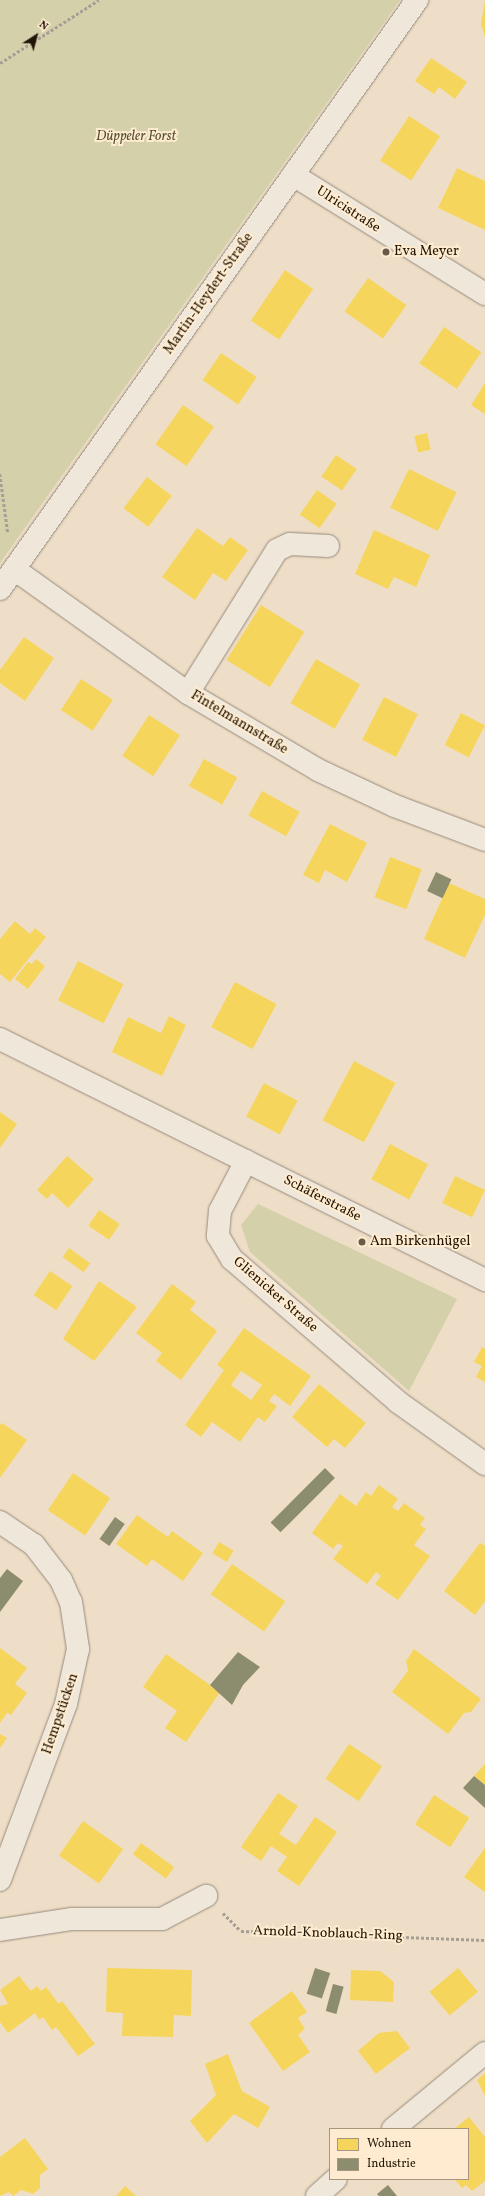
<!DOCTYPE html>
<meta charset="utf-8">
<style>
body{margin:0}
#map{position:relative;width:485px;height:2196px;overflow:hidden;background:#efdec7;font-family:Vollkorn,serif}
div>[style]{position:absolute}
.green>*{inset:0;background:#d3d0aa}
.homes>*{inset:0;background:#f6d55c;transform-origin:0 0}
.industry>*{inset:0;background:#8c8c6e;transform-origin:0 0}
.path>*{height:2.5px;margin-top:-1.25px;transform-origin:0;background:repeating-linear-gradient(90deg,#a69f95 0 3px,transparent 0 5px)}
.roads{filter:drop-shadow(0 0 1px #958a7c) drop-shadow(0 0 1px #958a7c)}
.minor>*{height:22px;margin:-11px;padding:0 11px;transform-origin:11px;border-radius:11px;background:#f0e7db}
.dots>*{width:11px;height:11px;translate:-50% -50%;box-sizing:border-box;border:2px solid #ffecd0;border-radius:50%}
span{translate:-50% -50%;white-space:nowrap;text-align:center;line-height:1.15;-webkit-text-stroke:4px #ffecd0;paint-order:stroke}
.park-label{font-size:14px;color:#575236;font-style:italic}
.street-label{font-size:14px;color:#211505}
.poi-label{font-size:14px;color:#211505}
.left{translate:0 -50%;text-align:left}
.legend{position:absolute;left:329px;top:2128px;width:140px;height:52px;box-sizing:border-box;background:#ffecd0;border:1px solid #a6967f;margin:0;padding:5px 7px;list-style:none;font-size:12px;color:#211505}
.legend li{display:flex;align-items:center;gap:8px;height:20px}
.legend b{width:20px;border:1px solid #a6967f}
.north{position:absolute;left:16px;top:16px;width:40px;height:40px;-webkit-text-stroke:3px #ffecd0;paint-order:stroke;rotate:36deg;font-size:11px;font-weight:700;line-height:16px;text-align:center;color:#211505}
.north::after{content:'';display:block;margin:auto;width:14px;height:18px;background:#211505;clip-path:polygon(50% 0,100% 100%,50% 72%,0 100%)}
</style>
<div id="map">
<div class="green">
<div style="clip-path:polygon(0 0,400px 0,0 563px)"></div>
<div style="clip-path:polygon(258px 1204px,457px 1299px,409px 1391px,250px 1252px,241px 1225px)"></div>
</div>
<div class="homes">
<div style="clip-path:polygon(485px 0,485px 37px,481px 24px)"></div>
<div style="clip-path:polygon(431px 58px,467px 82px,455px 99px,439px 87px,434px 94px,415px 81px)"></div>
<div style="left:409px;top:116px;width:37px;height:53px;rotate:33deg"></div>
<div style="clip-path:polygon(457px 168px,485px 181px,485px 230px,438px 208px)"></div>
<div style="left:285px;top:270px;width:34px;height:61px;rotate:34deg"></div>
<div style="left:368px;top:278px;width:47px;height:41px;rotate:35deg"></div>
<div style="left:444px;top:327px;width:45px;height:44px;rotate:34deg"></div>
<div style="left:221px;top:353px;width:43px;height:33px;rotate:34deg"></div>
<div style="clip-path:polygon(485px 383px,485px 414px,471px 405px)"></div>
<div style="left:183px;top:405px;width:38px;height:48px;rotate:35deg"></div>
<div style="left:427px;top:433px;width:17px;height:13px;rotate:77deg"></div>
<div style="left:336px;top:455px;width:25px;height:26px;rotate:34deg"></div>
<div style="left:409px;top:469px;width:53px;height:43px;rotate:26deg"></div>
<div style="left:147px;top:477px;width:31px;height:39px;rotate:37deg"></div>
<div style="left:317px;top:490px;width:24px;height:30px;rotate:35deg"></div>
<div style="clip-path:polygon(197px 528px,223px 546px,230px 537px,248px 550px,226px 581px,213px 573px,195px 600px,162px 577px)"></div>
<div style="clip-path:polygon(374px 530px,430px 555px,416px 587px,394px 577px,388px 589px,355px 574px)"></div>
<div style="left:261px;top:605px;width:51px;height:65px;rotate:32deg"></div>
<div style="clip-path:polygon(24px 637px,54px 658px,25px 701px,0 683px,0 670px)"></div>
<div style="left:316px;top:659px;width:51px;height:51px;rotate:30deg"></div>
<div style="left:81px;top:679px;width:38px;height:37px;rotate:33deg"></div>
<div style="left:384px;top:697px;width:38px;height:48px;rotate:27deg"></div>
<div style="left:461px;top:713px;width:27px;height:36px;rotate:27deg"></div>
<div style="left:149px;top:715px;width:37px;height:49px;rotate:33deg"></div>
<div style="left:204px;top:759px;width:38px;height:31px;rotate:29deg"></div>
<div style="left:262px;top:791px;width:43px;height:28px;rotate:29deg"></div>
<div style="clip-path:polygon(330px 824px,367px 843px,347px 882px,325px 870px,319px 883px,303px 875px)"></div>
<div style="left:390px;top:857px;width:34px;height:43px;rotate:21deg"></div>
<div style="clip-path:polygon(449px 883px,485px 899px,485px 915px,465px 958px,424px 939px)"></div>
<div style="clip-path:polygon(15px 921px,30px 934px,35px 928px,46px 937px,10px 982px,0 974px,0 939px)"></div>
<div style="clip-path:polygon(36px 959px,45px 966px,28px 989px,15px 979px,28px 962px,32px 964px)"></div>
<div style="left:78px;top:961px;width:51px;height:44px;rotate:27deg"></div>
<div style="left:235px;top:982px;width:47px;height:51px;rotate:28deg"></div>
<div style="clip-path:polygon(169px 1016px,186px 1025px,162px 1076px,112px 1052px,128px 1017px,161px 1033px)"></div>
<div style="left:354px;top:1061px;width:47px;height:67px;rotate:28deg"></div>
<div style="left:264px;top:1083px;width:38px;height:38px;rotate:28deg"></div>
<div style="clip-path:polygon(0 1112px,17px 1124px,0 1148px)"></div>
<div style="left:390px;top:1144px;width:43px;height:40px;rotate:28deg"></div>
<div style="clip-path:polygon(67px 1156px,94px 1179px,68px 1208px,52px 1193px,47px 1199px,37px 1190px)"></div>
<div style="left:455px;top:1176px;width:33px;height:30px;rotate:25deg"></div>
<div style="left:99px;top:1210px;width:25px;height:19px;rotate:34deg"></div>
<div style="left:69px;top:1248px;width:26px;height:11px;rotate:36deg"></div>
<div style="left:50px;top:1271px;width:27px;height:29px;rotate:34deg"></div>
<div style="clip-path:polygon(99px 1281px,137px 1307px,94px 1361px,63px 1339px)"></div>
<div style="clip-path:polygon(172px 1284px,196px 1302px,190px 1310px,217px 1331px,181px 1380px,156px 1361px,162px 1353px,136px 1333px)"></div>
<div style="clip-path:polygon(evenodd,244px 1328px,311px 1376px,290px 1406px,274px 1394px,269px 1401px,277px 1406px,265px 1422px,258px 1417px,240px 1442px,212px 1422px,201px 1437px,185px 1425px,224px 1370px,217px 1365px,244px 1328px,241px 1371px,262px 1385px,251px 1400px,231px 1385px,241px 1371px)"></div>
<div style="clip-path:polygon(482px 1347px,485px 1349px,485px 1382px,476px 1377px,482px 1366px,474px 1362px)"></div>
<div style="clip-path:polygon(319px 1384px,366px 1423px,345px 1448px,334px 1439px,327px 1447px,292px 1417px)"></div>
<div style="clip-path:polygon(2px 1423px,27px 1440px,0 1478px,0 1425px)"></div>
<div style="left:73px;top:1473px;width:45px;height:45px;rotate:34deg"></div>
<div style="clip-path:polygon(379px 1485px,398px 1499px,392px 1507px,398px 1511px,404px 1503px,425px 1518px,420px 1525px,426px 1529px,414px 1545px,430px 1556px,398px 1600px,375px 1584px,381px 1576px,376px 1572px,367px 1584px,333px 1559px,343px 1546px,338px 1543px,333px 1549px,312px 1533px,340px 1494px,356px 1506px,366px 1492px,371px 1496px)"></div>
<div style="clip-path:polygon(137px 1515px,168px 1537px,172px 1531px,203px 1553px,183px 1581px,152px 1559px,147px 1566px,116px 1544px)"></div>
<div style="left:219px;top:1542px;width:17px;height:13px;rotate:31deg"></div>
<div style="clip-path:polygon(480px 1543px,485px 1546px,485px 1601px,475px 1615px,444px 1591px)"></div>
<div style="left:232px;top:1564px;width:65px;height:37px;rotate:35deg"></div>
<div style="clip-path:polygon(0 1648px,27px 1668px,15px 1684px,27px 1693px,11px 1715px,7px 1713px,0 1723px)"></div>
<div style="clip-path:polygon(414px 1649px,481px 1699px,471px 1712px,464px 1713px,448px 1734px,392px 1692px,408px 1671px,406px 1661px)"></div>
<div style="clip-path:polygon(166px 1654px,220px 1692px,186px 1742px,165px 1728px,177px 1711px,143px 1687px)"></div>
<div style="clip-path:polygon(0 1734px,7px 1738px,0 1748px)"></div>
<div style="left:349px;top:1744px;width:40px;height:42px;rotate:34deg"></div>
<div style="clip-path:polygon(485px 1764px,485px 1785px,474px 1776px)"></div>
<div style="clip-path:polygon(278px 1793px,298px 1806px,279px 1834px,296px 1845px,315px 1817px,337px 1832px,299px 1886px,277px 1871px,287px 1857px,271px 1846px,261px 1861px,241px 1847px)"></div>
<div style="left:434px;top:1795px;width:42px;height:35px;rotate:33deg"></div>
<div style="left:83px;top:1821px;width:49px;height:42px;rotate:35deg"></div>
<div style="left:141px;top:1843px;width:41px;height:14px;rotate:36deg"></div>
<div style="clip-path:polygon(485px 1848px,485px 1892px,464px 1877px)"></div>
<div style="clip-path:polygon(107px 1968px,192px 1970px,191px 2016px,174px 2015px,173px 2037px,122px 2036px,123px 2013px,106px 2012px)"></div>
<div style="left:458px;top:1968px;width:31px;height:37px;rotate:50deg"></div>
<div style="clip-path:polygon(351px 1970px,380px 1971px,394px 1982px,393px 2002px,350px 2000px)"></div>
<div style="clip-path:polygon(19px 1976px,31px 1991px,37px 1986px,41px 1991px,46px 1987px,59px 2004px,62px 2001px,95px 2044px,78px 2056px,56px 2027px,52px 2030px,43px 2017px,39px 2020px,35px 2013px,8px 2033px,0 2022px,0 2006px,8px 2004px,0 1990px)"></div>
<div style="clip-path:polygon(292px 1991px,307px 2012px,298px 2018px,305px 2029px,298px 2035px,310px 2052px,283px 2071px,249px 2023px)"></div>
<div style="clip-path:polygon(397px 2031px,410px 2048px,376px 2074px,358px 2051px,379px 2033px)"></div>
<div style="clip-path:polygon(228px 2054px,242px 2091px,270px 2107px,258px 2128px,234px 2114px,207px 2143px,190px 2121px,216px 2095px,205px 2064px)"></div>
<div style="clip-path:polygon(485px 2073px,485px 2096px,477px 2080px)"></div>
<div style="clip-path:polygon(469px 2117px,485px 2137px,485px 2181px,472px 2191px,466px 2185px,462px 2188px,454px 2179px,468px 2179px,468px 2129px,454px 2129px)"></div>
<div style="clip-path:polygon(25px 2138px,48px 2169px,40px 2175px,40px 2188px,33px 2194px,21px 2190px,13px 2196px,9px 2192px,0 2196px,0 2157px)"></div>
<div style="clip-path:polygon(125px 2186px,136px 2196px,116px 2196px)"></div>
</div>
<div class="industry">
<div style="left:436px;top:872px;width:17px;height:21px;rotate:25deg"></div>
<div style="left:325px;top:1468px;width:14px;height:77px;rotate:45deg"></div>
<div style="left:115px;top:1517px;width:12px;height:27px;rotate:35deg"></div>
<div style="clip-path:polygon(7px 1569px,23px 1581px,0 1612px,0 1578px)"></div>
<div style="clip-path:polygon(238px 1652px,260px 1667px,243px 1685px,232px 1705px,210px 1685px)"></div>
<div style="clip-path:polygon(474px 1776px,485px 1785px,485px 1808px,463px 1788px)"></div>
<div style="left:315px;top:1968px;width:16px;height:27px;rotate:18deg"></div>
<div style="left:333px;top:1984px;width:11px;height:28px;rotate:15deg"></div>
<div style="clip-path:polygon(388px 2185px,397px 2196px,379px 2196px,377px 2194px)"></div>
</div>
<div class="path">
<div style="left:0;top:63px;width:117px;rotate:-32.5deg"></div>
<div style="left:0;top:474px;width:60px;rotate:82.3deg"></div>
<div style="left:223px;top:1913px;width:25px;rotate:45deg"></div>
<div style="left:241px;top:1931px;width:244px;rotate:2.1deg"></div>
</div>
<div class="roads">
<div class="minor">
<div style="left:293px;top:175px;width:226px;rotate:31.8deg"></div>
<div style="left:14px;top:569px;width:214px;rotate:35.5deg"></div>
<div style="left:188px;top:693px;width:151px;rotate:30.6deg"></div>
<div style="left:318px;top:770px;width:85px;rotate:25.1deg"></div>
<div style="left:395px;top:806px;width:96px;rotate:20.7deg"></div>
<div style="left:0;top:589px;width:722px;rotate:-54.7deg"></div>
<div style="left:188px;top:693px;width:168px;rotate:-58.1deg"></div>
<div style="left:277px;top:550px;width:14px;rotate:-25deg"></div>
<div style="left:290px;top:544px;width:38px;rotate:3deg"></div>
<div style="left:0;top:1039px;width:542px;rotate:26.42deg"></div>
<div style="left:246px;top:1161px;width:56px;rotate:117.5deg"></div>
<div style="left:220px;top:1211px;width:25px;rotate:95deg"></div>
<div style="left:218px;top:1236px;width:27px;rotate:59deg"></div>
<div style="left:232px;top:1259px;width:219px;rotate:40.7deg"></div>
<div style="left:398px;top:1402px;width:107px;rotate:35.5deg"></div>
<div style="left:0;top:1522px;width:41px;rotate:34.1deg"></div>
<div style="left:34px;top:1545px;width:44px;rotate:52.4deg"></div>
<div style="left:61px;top:1580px;width:24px;rotate:66deg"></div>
<div style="left:71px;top:1602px;width:48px;rotate:81.5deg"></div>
<div style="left:78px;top:1649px;width:56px;rotate:102.3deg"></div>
<div style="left:66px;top:1704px;width:188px;rotate:110.6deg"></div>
<div style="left:0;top:1930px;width:73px;rotate:-8.7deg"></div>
<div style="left:72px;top:1919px;width:90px"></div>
<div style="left:162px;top:1919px;width:50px;rotate:-27.6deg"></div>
<div style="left:393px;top:2129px;width:119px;rotate:-39.6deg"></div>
<div style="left:317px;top:2196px;width:25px;rotate:-42deg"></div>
</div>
</div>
<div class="dots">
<div style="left:386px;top:252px;background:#695b49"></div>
<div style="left:362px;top:1242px;background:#695b49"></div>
</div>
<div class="park-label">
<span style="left:136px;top:137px">Düppeler Forst</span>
</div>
<div class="street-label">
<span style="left:348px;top:210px;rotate:33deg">Ulricistraße</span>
<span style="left:209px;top:294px;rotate:-55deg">Martin-Heydert-Straße</span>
<span style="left:239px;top:723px;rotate:31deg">Fintelmannstraße</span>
<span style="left:322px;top:1199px;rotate:27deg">Schäferstraße</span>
<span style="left:275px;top:1295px;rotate:41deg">Glienicker Straße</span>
<span style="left:61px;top:1714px;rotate:-71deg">Hempstücken</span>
<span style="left:328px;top:1934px;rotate:2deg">Arnold-Knoblauch-Ring</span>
</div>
<div class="poi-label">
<span class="left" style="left:394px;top:252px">Eva Meyer</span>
<span class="left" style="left:370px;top:1242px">Am Birkenhügel</span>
</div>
<ul class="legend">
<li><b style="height:11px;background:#f6d55c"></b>Wohnen</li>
<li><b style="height:11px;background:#8c8c6e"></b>Industrie</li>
</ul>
<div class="north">N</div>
</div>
